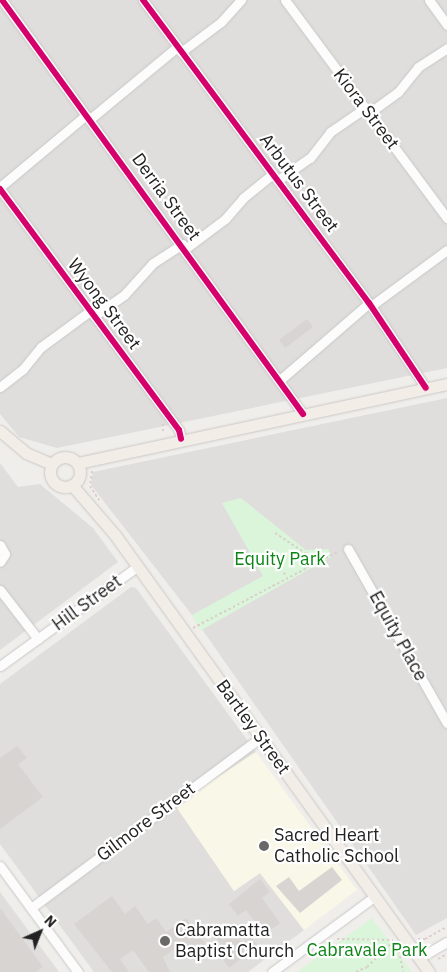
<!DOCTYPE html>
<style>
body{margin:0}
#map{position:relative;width:447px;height:972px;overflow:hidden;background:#f0eeeb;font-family:"IBM Plex Sans",sans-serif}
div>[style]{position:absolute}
.residential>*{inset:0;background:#dfdedc}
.education>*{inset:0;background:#f8f7e8}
.religious>*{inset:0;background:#dededc}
.park>*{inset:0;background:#daf5da}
.building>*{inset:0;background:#d7d4d2;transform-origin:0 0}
.path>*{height:2px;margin-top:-1px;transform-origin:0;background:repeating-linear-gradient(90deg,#dccecd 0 2.5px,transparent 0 5px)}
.roads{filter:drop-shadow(0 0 1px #c9c8c7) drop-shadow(0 0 1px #c9c8c7)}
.minor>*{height:9px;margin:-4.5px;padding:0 4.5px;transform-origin:4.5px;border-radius:4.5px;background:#fdfcfc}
.major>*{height:11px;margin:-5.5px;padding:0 5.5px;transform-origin:5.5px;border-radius:5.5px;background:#f3ede7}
.major>.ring{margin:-5.5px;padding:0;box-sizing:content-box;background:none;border:11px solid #f3ede7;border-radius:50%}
.cycleway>*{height:6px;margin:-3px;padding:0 3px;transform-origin:3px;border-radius:3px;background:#d6006c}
.dots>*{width:14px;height:14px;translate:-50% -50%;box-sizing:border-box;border:2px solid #fff;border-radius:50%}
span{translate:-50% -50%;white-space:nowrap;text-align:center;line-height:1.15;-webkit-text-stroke:4.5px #fff;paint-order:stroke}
.street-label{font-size:18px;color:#222}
.park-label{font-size:18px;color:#0c8416}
.poi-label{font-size:18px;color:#222}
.left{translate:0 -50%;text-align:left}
.north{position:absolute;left:15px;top:907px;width:50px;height:50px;-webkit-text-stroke:4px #fff;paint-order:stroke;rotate:44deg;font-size:14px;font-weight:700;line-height:20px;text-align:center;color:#222}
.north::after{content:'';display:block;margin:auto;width:18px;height:22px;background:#222;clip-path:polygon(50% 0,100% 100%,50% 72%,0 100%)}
</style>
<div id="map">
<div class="residential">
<div style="clip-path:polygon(0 0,447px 0,447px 368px,57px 448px,19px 437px,0 414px)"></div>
<div style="clip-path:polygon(447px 398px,447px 918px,416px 935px,192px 615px,91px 485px,93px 472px)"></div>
<div style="clip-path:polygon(0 463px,18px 487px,40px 484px,93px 528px,118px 562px,0 650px)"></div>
<div style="clip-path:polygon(131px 587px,136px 588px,256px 752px,175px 805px,234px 891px,260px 873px,304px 930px,248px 972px,201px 972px,169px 928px,133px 954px,146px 972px,94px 972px,0 844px,0 684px)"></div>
<div style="clip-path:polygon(0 892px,59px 972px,0 972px)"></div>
</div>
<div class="education">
<div style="clip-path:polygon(256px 752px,357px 890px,304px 930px,260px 873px,234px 891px,175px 805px)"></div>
</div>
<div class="religious">
<div style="clip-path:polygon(169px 928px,201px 972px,146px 972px,133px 954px)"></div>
</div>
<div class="park">
<div style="clip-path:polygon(241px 498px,306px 550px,328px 549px,331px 557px,200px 631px,192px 615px,263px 576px,222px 503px)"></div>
<div style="clip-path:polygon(372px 918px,412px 972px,297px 972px)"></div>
</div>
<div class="building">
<div style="left:307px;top:319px;width:10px;height:35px;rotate:53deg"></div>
<div style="clip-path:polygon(17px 746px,27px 758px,18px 764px,43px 797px,0 829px,0 758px)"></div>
<div style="clip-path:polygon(332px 867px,342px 880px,300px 913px,276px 886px,289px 877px,299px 891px)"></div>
<div style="clip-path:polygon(260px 879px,270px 892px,262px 898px,280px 923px,265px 934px,246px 910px,238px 916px,229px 904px)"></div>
<div style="clip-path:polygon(112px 896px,125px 914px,135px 906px,148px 924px,156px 918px,166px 932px,186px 918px,208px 947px,193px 959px,182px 944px,163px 957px,170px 972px,149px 972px,133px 950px,120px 959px,129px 972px,112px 972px,74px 924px)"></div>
<div style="clip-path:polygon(0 908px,43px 967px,36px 972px,0 972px)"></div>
<div style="clip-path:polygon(231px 928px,242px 943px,251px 936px,258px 946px,229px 968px,222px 958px,228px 954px,217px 939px)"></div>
</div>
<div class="path">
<div style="left:163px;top:431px;width:8px;rotate:-90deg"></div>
<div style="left:92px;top:471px;width:15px;rotate:98deg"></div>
<div style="left:90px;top:486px;width:17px;rotate:57deg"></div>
<div style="left:275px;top:533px;width:49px;rotate:33.4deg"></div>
<div style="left:261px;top:553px;width:35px;rotate:41deg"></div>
<div style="left:193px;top:628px;width:165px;rotate:-27.8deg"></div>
<div style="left:337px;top:939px;width:56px;rotate:1deg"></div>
<div style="left:418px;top:939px;width:7px"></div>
<div style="left:425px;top:939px;width:25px;rotate:-29deg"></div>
<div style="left:398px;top:946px;width:26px;rotate:79deg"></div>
<div style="left:438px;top:959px;width:10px;rotate:-29deg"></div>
<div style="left:356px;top:972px;width:12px;rotate:-24deg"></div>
<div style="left:367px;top:967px;width:37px;rotate:-44deg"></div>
</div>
<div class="roads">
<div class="minor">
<div style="left:2px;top:0;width:512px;rotate:53.98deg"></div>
<div style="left:143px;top:0;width:378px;rotate:53.3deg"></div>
<div style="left:369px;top:303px;width:102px;rotate:56.2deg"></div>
<div style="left:285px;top:0;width:272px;rotate:53.4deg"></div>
<div style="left:429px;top:0;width:31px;rotate:54deg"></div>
<div style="left:181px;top:52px;width:50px;rotate:-36.9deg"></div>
<div style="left:221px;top:22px;width:30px;rotate:-48deg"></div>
<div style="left:369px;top:113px;width:36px;rotate:-36deg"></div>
<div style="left:398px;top:92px;width:32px;rotate:-51deg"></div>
<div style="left:418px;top:67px;width:35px;rotate:-33deg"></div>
<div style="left:90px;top:119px;width:113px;rotate:-39.6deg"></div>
<div style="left:278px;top:180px;width:39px;rotate:-35deg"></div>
<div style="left:310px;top:158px;width:33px;rotate:-52deg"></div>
<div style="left:330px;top:132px;width:42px;rotate:-34.4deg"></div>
<div style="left:0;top:187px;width:112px;rotate:-39.9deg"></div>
<div style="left:0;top:189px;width:300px;rotate:53.4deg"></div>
<div style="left:179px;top:430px;width:9px;rotate:77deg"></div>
<div style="left:185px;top:249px;width:50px;rotate:-36.9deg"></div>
<div style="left:225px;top:219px;width:28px;rotate:-49deg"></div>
<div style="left:243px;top:198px;width:38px;rotate:-39deg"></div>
<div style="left:371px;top:306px;width:94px;rotate:-36.4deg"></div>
<div style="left:94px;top:316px;width:37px;rotate:-35deg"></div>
<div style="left:124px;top:295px;width:43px;rotate:-47.8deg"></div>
<div style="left:153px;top:263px;width:35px;rotate:-33deg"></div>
<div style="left:281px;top:379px;width:116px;rotate:-40.8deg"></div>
<div style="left:0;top:387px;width:29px;rotate:-38deg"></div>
<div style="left:23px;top:369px;width:28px;rotate:-51deg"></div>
<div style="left:41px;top:347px;width:61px;rotate:-36.3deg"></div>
<div style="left:0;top:545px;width:10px;rotate:61deg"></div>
<div style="left:5px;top:554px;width:9px;rotate:122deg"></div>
<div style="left:348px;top:549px;width:200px;rotate:60.4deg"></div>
<div style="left:0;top:590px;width:62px;rotate:52.2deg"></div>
<div style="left:0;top:666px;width:169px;rotate:-35.9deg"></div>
<div style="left:0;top:866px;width:132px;rotate:53.7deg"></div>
<div style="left:31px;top:908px;width:287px;rotate:-36.6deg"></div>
<div style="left:419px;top:958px;width:32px;rotate:-30deg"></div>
<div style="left:272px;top:972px;width:128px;rotate:-36.4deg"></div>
</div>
<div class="major">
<div style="left:0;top:431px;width:34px;rotate:40deg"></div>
<div style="left:26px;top:453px;width:28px;rotate:23deg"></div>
<div class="ring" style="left:50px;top:457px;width:19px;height:19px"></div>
<div style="left:78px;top:463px;width:377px;rotate:-12.1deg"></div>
<div style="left:72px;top:485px;width:66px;rotate:49.3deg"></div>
<div style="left:115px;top:535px;width:538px;rotate:54.3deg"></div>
</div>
</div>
<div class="cycleway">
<div style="left:2px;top:0;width:512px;rotate:53.98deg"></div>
<div style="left:143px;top:0;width:378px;rotate:53.3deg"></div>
<div style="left:369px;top:303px;width:102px;rotate:56.2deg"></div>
<div style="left:0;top:189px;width:300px;rotate:53.4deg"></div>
<div style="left:179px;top:430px;width:9px;rotate:77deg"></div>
</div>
<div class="dots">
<div style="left:264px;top:846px;background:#6a6968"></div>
<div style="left:165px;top:941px;background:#6a6968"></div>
</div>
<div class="street-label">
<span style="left:366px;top:109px;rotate:53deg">Kiora Street</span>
<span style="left:299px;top:183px;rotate:53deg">Arbutus Street</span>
<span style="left:166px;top:197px;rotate:54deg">Derria Street</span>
<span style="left:104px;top:304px;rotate:53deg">Wyong Street</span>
<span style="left:87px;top:603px;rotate:-36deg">Hill Street</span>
<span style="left:398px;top:636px;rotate:61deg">Equity Place</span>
<span style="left:253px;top:727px;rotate:54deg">Bartley Street</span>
<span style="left:146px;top:822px;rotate:-37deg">Gilmore Street</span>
</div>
<div class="park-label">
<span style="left:280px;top:559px">Equity Park</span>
<span style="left:367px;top:950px">Cabravale Park</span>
</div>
<div class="poi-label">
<span class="left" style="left:274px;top:846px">Sacred Heart<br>Catholic School</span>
<span class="left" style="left:175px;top:941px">Cabramatta<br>Baptist Church</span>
</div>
<div class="north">N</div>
</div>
